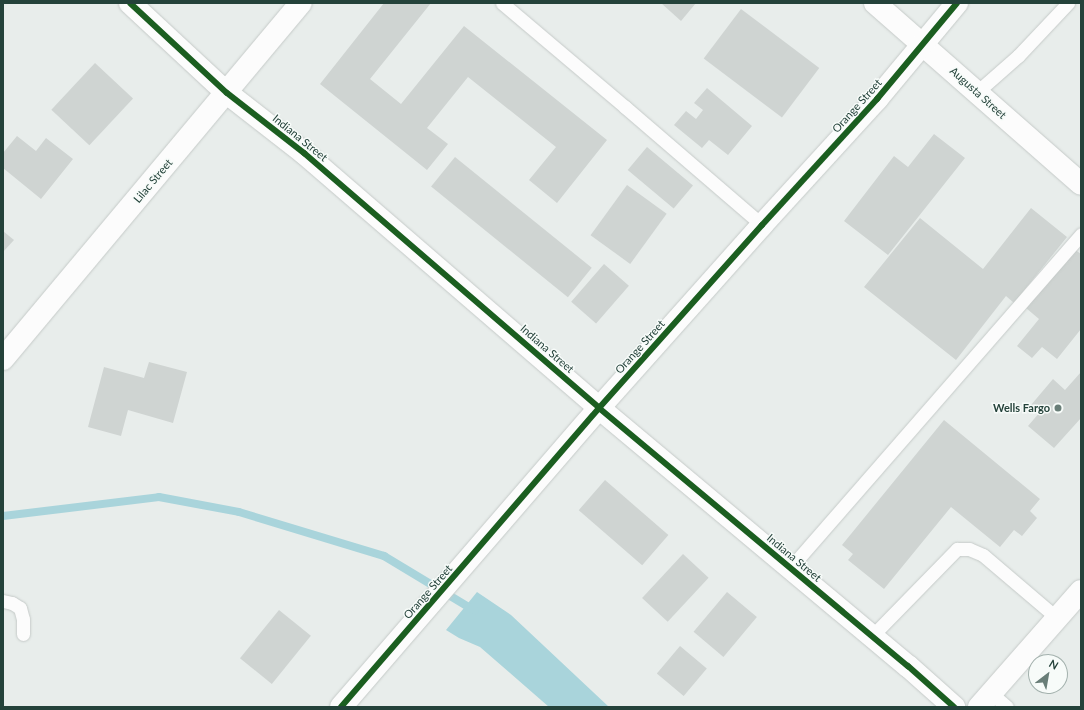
<!DOCTYPE html>
<style>
body{margin:0}
#map{position:relative;width:1084px;height:710px;overflow:hidden;background:#e8edeb;font-family:Lato,sans-serif}
div>[style]{position:absolute}
.water>*{inset:0;background:#a9d4db}
.stream>*{height:8px;margin:-4px;padding:0 4px;transform-origin:4px;border-radius:4px;background:#a9d4db}
.building>*{inset:0;background:#cfd4d2;transform-origin:0 0}
.roads{filter:drop-shadow(0 0 1px #c5cac8) drop-shadow(0 0 1px #c5cac8)}
.service>*{height:13px;margin:-6.5px;padding:0 6.5px;transform-origin:6.5px;border-radius:6.5px;background:#fcfcfc}
.minor>*{height:22px;margin:-11px;padding:0 11px;transform-origin:11px;border-radius:11px;background:#fcfcfc}
.secondary>*{height:22px;margin:-11px;padding:0 11px;transform-origin:11px;border-radius:11px;background:#fcfcfc}
.cycleway>*{height:6px;margin:-3px;padding:0 3px;transform-origin:3px;border-radius:3px;background:#1b5e20}
.dots>*{width:11px;height:11px;translate:-50% -50%;box-sizing:border-box;border:2px solid #f7fbf9;border-radius:50%}
span{translate:-50% -50%;white-space:nowrap;text-align:center;line-height:1.15;-webkit-text-stroke:3px #f7fbf9;paint-order:stroke}
.street-label{font-size:11px;color:#24423a}
.poi-label{font-size:11px;color:#24423a;font-weight:700}
.right{translate:-100% -50%;text-align:right}
.frame{position:absolute;inset:0;border:4px solid #24423a;pointer-events:none}
.north{position:absolute;left:1028px;top:654px;width:40px;height:40px;box-sizing:border-box;background:#f7fbf9;border:1px solid #a3b1ad;border-radius:50%;rotate:31deg;font-size:11px;font-weight:700;line-height:16px;text-align:center;color:#24423a}
.north::after{content:'';display:block;margin:auto;width:14px;height:18px;background:#697e78;clip-path:polygon(50% 0,100% 100%,50% 72%,0 100%)}
</style>
<div id="map">
<div class="water">
<div style="clip-path:polygon(477px 592px,511px 615px,609px 707px,549px 707px,480px 647px,459px 638px,446px 630px)"></div>
</div>
<div class="stream">
<div style="left:3px;top:516px;width:157px;rotate:-6.9deg"></div>
<div style="left:159px;top:497px;width:81px;rotate:10.6deg"></div>
<div style="left:239px;top:512px;width:152px;rotate:16.9deg"></div>
<div style="left:384px;top:556px;width:106px;rotate:31.1deg"></div>
</div>
<div class="building">
<div style="clip-path:polygon(384px 3px,431px 3px,370px 79px,401px 104px,464px 26px,607px 140px,557px 203px,529px 180px,556px 147px,468px 77px,427px 128px,448px 144px,427px 170px,320px 84px)"></div>
<div style="clip-path:polygon(661px 3px,696px 3px,681px 21px)"></div>
<div style="left:741px;top:9px;width:98px;height:62px;rotate:37deg"></div>
<div style="left:95px;top:63px;width:52px;height:64px;rotate:43deg"></div>
<div style="clip-path:polygon(707px 88px,752px 126px,728px 155px,709px 140px,702px 148px,674px 125px,686px 111px,696px 119px,703px 110px,694px 103px)"></div>
<div style="clip-path:polygon(934px 134px,965px 158px,888px 255px,844px 221px,894px 156px,908px 167px)"></div>
<div style="clip-path:polygon(17px 136px,36px 151px,46px 138px,73px 159px,41px 199px,3px 168px,3px 153px)"></div>
<div style="left:647px;top:147px;width:60px;height:30px;rotate:40deg"></div>
<div style="left:455px;top:157px;width:176px;height:38px;rotate:39deg"></div>
<div style="left:627px;top:185px;width:49px;height:62px;rotate:36deg"></div>
<div style="clip-path:polygon(1031px 208px,1067px 237px,1014px 303px,1006px 296px,956px 360px,864px 287px,920px 218px,983px 269px)"></div>
<div style="clip-path:polygon(3px 231px,14px 240px,3px 252px)"></div>
<div style="clip-path:polygon(1074px 249px,1081px 254px,1081px 329px,1057px 359px,1042px 347px,1032px 358px,1017px 346px,1039px 319px,1026px 308px)"></div>
<div style="left:604px;top:264px;width:33px;height:50px;rotate:41deg"></div>
<div style="clip-path:polygon(149px 362px,187px 372px,173px 423px,128px 410px,121px 436px,88px 427px,104px 367px,144px 378px)"></div>
<div style="clip-path:polygon(1081px 372px,1081px 418px,1054px 448px,1028px 426px,1040px 412px,1031px 405px,1053px 379px,1065px 390px)"></div>
<div style="clip-path:polygon(944px 420px,1040px 499px,1030px 511px,1037px 518px,1022px 536px,1014px 530px,1000px 547px,951px 507px,884px 589px,848px 560px,853px 554px,842px 545px)"></div>
<div style="left:605px;top:480px;width:84px;height:40px;rotate:41deg"></div>
<div style="left:683px;top:554px;width:35px;height:60px;rotate:43deg"></div>
<div style="left:727px;top:592px;width:39px;height:52px;rotate:40deg"></div>
<div style="left:279px;top:610px;width:41px;height:62px;rotate:39deg"></div>
<div style="left:680px;top:646px;width:35px;height:36px;rotate:40deg"></div>
</div>
<div class="roads">
<div class="service">
<div style="left:502px;top:3px;width:161px;rotate:40.2deg"></div>
<div style="left:625px;top:107px;width:181px;rotate:40.7deg"></div>
<div style="left:977px;top:92px;width:55px;rotate:-41.3deg"></div>
<div style="left:1018px;top:56px;width:73px;rotate:-46.7deg"></div>
<div style="left:790px;top:568px;width:443px;rotate:-48.9deg"></div>
<div style="left:3px;top:601px;width:9px;rotate:13deg"></div>
<div style="left:12px;top:603px;width:9px;rotate:32deg"></div>
<div style="left:20px;top:608px;width:11px;rotate:75deg"></div>
<div style="left:23px;top:619px;width:15px;rotate:90deg"></div>
<div style="left:872px;top:636px;width:122px;rotate:-45.7deg"></div>
<div style="left:957px;top:549px;width:12px"></div>
<div style="left:969px;top:549px;width:15px;rotate:23deg"></div>
<div style="left:983px;top:555px;width:97px;rotate:40.4deg"></div>
<div style="left:991px;top:693px;width:21px;rotate:41deg"></div>
</div>
<div class="minor">
<div style="left:130px;top:3px;width:132px;rotate:42.9deg"></div>
<div style="left:227px;top:93px;width:98px;rotate:37.9deg"></div>
<div style="left:304px;top:153px;width:390px;rotate:40.8deg"></div>
<div style="left:599px;top:408px;width:403px;rotate:39.9deg"></div>
<div style="left:908px;top:666px;width:62px;rotate:41.7deg"></div>
<div style="left:875px;top:3px;width:274px;rotate:41.3deg"></div>
<div style="left:3px;top:359px;width:464px;rotate:-50.1deg"></div>
<div style="left:341px;top:707px;width:395px;rotate:-49.2deg"></div>
<div style="left:599px;top:408px;width:245px;rotate:-48.3deg"></div>
<div style="left:762px;top:225px;width:171px;rotate:-47.6deg"></div>
<div style="left:877px;top:99px;width:125px;rotate:-50.2deg"></div>
</div>
<div class="secondary">
<div style="left:979px;top:707px;width:154px;rotate:-48.7deg"></div>
</div>
</div>
<div class="cycleway">
<div style="left:130px;top:3px;width:132px;rotate:42.9deg"></div>
<div style="left:227px;top:93px;width:98px;rotate:37.9deg"></div>
<div style="left:304px;top:153px;width:390px;rotate:40.8deg"></div>
<div style="left:599px;top:408px;width:403px;rotate:39.9deg"></div>
<div style="left:908px;top:666px;width:62px;rotate:41.7deg"></div>
<div style="left:341px;top:707px;width:395px;rotate:-49.2deg"></div>
<div style="left:599px;top:408px;width:245px;rotate:-48.3deg"></div>
<div style="left:762px;top:225px;width:171px;rotate:-47.6deg"></div>
<div style="left:877px;top:99px;width:125px;rotate:-50.2deg"></div>
</div>
<div class="dots">
<div style="left:1058px;top:408px;background:#697e78"></div>
</div>
<div class="street-label">
<span style="left:978px;top:93px;rotate:42deg">Augusta Street</span>
<span style="left:857px;top:106px;rotate:-48deg">Orange Street</span>
<span style="left:300px;top:138px;rotate:39deg">Indiana Street</span>
<span style="left:153px;top:181px;rotate:-50deg">Lilac Street</span>
<span style="left:640px;top:347px;rotate:-48deg">Orange Street</span>
<span style="left:547px;top:349px;rotate:41deg">Indiana Street</span>
<span style="left:794px;top:558px;rotate:40deg">Indiana Street</span>
<span style="left:428px;top:592px;rotate:-49deg">Orange Street</span>
</div>
<div class="poi-label">
<span class="right" style="left:1050px;top:408px">Wells Fargo</span>
</div>
<div class="frame"></div>
<div class="north">N</div>
</div>
